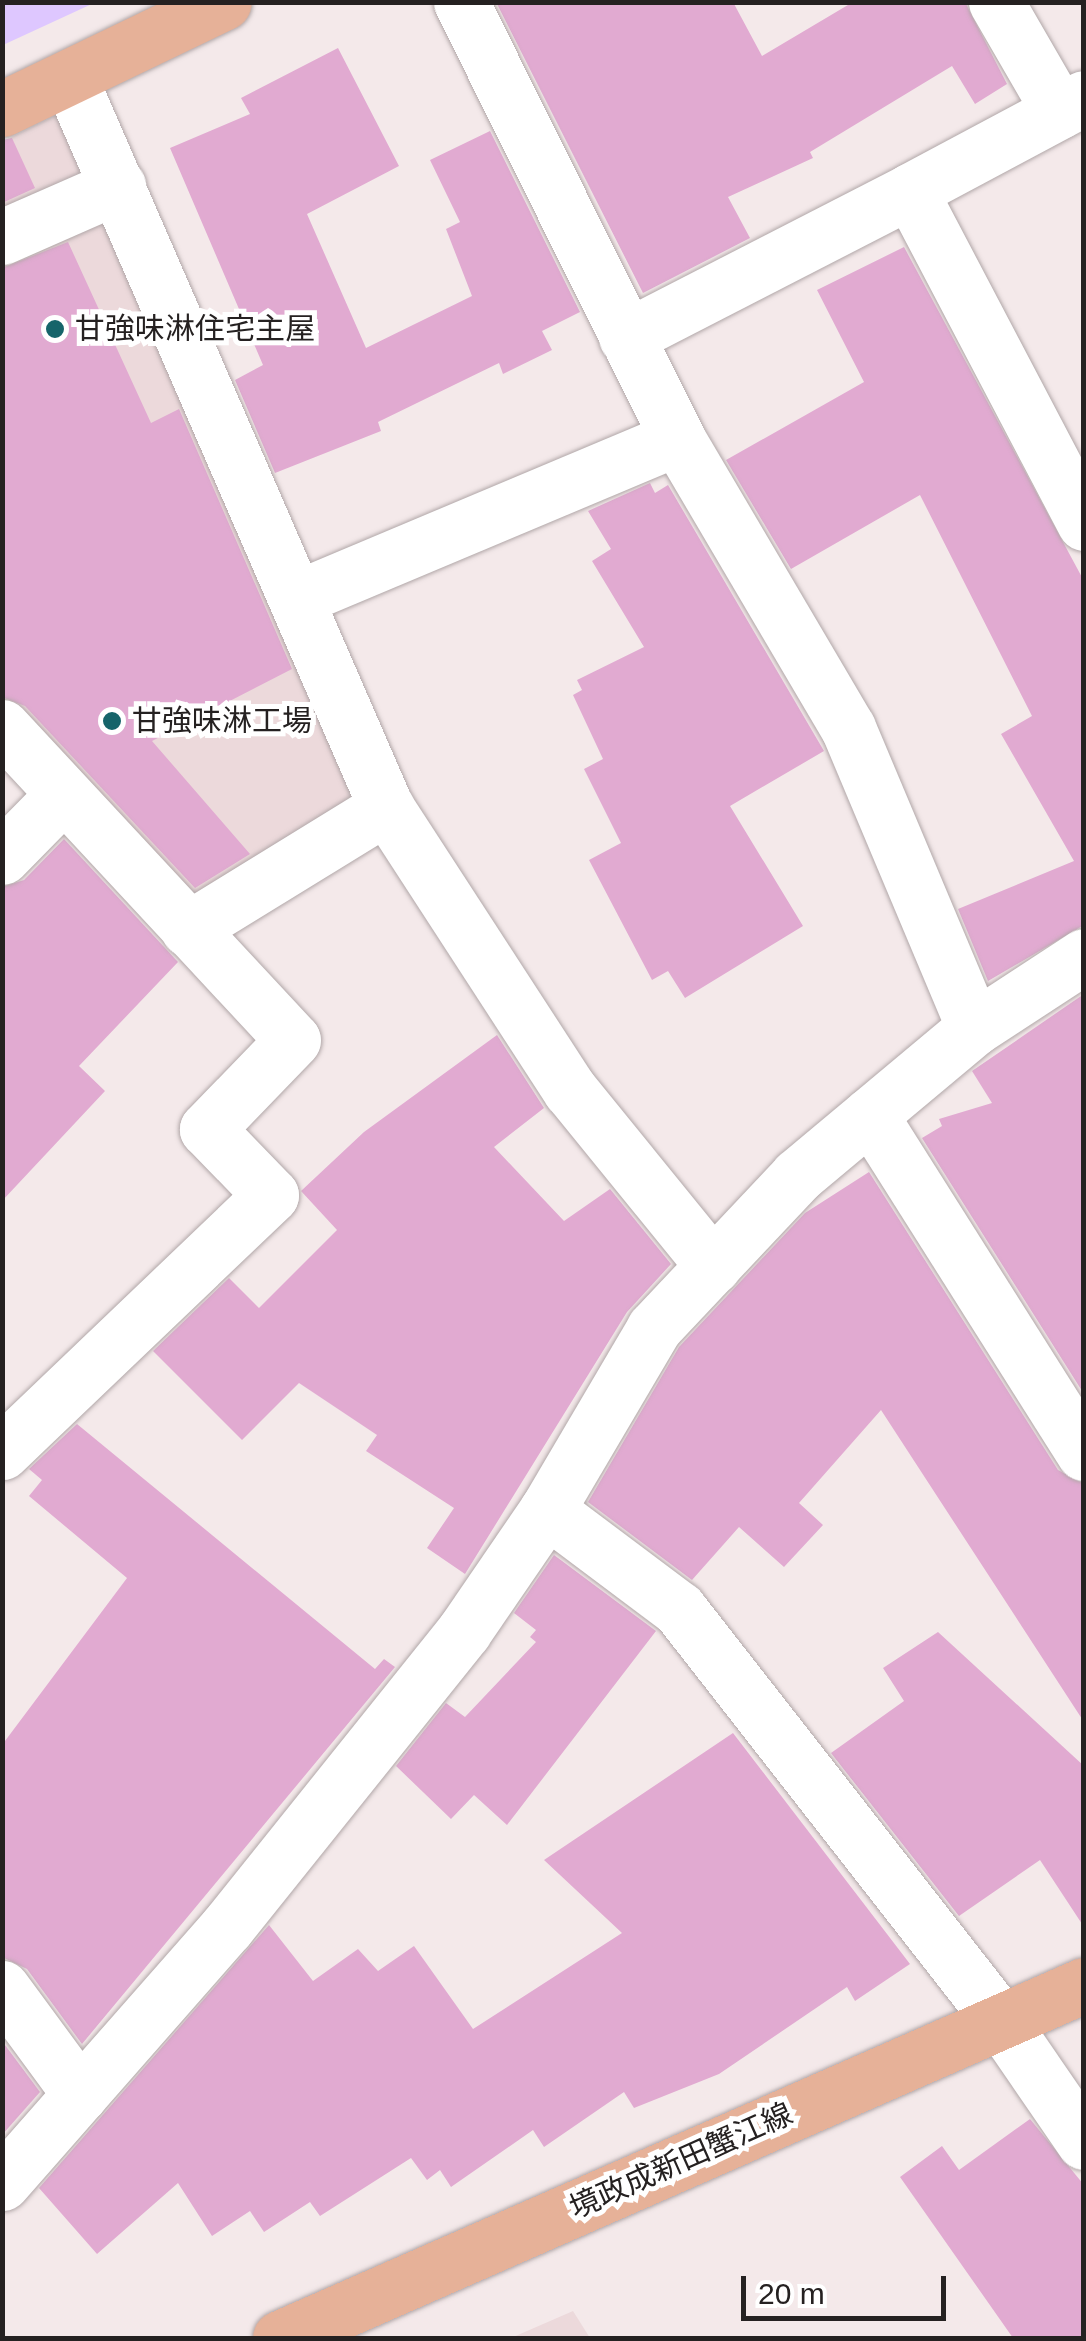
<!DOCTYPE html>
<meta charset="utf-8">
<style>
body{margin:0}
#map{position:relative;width:1086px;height:2341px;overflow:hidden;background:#f4e9ea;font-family:Helvetica,"Noto Sans JP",sans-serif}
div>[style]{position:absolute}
.built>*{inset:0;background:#ecd9db}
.water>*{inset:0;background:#dec7ff}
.building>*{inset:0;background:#e1aad1}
.roads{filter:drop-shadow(0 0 2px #b1a7a8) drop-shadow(0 0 2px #b1a7a8)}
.minor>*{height:55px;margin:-27.5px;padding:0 27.5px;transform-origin:27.5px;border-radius:27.5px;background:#fff}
.major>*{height:55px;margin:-27.5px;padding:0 27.5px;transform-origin:27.5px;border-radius:27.5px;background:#e6b198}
.dots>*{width:28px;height:28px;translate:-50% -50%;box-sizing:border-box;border:5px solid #fff;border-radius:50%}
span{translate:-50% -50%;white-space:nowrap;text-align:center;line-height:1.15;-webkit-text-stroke:10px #fff;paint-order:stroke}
.poi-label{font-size:30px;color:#252121}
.left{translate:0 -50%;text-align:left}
.street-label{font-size:30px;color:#252121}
.frame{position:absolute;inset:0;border:5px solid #252121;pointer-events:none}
.scale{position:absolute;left:741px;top:2276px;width:205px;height:45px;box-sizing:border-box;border:5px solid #252121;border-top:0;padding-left:12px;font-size:30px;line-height:35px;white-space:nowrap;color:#252121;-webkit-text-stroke:8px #fff;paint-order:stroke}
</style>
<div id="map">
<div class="built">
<div style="clip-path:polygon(68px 109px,373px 804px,192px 921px,3px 701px,2px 142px)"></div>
<div style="clip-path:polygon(573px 2311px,590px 2338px,511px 2338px)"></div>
</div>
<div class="water">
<div style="clip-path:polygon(3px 2px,94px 2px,94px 3px,3px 45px)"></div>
</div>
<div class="building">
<div style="clip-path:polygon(496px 2px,733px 2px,762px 56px,853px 2px,965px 2px,1007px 84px,975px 104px,952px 66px,810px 152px,813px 158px,728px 197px,750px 238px,643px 293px)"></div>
<div style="clip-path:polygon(338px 48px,399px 166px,307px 214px,366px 348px,472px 296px,446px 229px,460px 222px,430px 160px,490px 131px,580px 312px,542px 331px,552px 350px,503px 374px,499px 363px,378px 422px,381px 431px,275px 473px,235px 380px,263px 365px,170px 148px,250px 114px,241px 98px)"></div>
<div style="clip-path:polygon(12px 138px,35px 188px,2px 203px,2px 140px)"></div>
<div style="clip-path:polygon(68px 242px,151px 423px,179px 409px,292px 669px,152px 741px,250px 854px,195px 888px,25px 706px,2px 697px,2px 268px)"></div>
<div style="clip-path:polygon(904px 247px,1084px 581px,1084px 925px,988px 981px,958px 909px,1074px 861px,1001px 734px,1032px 716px,920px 495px,791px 569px,726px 460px,864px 382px,817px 290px)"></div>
<div style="clip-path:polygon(650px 483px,655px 493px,668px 485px,824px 751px,730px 806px,803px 926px,685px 998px,668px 971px,652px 980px,589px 860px,621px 843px,584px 769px,603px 759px,573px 695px,582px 690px,577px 680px,644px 647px,592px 561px,611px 549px,588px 511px)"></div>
<div style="clip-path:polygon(64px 839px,178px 962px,79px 1066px,105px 1091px,2px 1201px,2px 887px,24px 880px)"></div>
<div style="clip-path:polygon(1084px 994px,1084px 1394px,922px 1138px,942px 1126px,939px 1119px,992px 1103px,972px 1071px)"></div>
<div style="clip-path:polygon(497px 1035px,544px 1108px,494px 1147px,564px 1221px,610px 1189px,671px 1264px,627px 1312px,465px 1574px,427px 1548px,454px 1508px,366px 1451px,377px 1435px,299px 1383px,242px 1440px,153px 1351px,229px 1278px,259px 1308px,337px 1230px,301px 1191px,364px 1132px)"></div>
<div style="clip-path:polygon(869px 1172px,1058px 1470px,1084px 1484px,1084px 1722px,881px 1410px,799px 1503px,823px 1525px,784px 1567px,739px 1527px,692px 1580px,588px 1502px,679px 1347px,805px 1213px)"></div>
<div style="clip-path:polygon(77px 1424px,375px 1669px,384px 1659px,395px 1667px,82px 2044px,27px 1969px,2px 1957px,2px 1745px,127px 1578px,29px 1496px,42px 1480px,29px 1469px)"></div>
<div style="clip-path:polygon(554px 1555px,656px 1631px,507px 1825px,474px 1795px,451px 1819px,396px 1766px,446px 1703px,465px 1717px,536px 1642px,530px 1637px,536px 1630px,514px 1613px)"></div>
<div style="clip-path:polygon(938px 1632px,1084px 1766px,1084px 1927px,1040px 1860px,959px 1916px,831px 1753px,904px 1701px,883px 1668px)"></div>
<div style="clip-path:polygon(733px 1733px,910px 1964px,855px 2001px,847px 1987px,719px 2074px,634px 2108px,624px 2092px,544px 2147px,533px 2130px,451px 2187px,440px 2170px,427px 2180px,411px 2158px,320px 2216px,310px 2202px,264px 2232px,250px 2211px,212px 2236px,178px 2183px,97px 2254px,39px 2188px,269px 1925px,313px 1981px,358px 1949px,378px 1971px,414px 1946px,473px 2029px,622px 1933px,544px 1860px)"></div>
<div style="clip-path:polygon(2px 2041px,40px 2092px,2px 2135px)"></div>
<div style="clip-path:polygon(1030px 2119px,1084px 2185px,1084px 2338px,1013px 2338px,900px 2177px,942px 2146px,959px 2170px)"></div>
</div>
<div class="roads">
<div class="minor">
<div style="left:461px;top:2px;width:487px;rotate:63.6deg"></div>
<div style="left:677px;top:438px;width:337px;rotate:59.5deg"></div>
<div style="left:848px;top:728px;width:325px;rotate:67.2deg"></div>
<div style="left:996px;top:2px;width:126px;rotate:60deg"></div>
<div style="left:70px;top:79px;width:794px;rotate:66.54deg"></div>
<div style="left:386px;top:807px;width:338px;rotate:57deg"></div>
<div style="left:570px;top:1090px;width:227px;rotate:50.9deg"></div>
<div style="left:1084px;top:98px;width:197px;rotate:151.9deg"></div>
<div style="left:910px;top:191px;width:375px;rotate:62.3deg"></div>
<div style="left:2px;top:237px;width:127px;rotate:-23.7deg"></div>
<div style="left:626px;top:337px;width:319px;rotate:-27.2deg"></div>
<div style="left:297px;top:598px;width:412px;rotate:-22.8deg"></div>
<div style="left:2px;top:727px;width:427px;rotate:47.1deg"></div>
<div style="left:293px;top:1040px;width:124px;rotate:134deg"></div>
<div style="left:207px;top:1129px;width:92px;rotate:45.9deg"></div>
<div style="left:271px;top:1195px;width:372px;rotate:136.3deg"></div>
<div style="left:2px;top:857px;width:84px;rotate:-45.5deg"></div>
<div style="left:188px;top:929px;width:233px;rotate:-31.6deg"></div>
<div style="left:870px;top:1115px;width:400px;rotate:57.7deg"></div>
<div style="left:547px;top:1510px;width:165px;rotate:36.9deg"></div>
<div style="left:679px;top:1609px;width:521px;rotate:52.01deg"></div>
<div style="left:1000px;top:2020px;width:148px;rotate:55.5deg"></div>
<div style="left:2px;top:1988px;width:132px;rotate:53.7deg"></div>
<div style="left:2px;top:2183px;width:341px;rotate:-48.7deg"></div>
<div style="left:227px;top:1927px;width:379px;rotate:-51.3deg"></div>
<div style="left:464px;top:1631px;width:147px;rotate:-55.6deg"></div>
<div style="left:547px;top:1510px;width:211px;rotate:-59.5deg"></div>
<div style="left:654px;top:1328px;width:209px;rotate:-46.7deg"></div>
<div style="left:797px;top:1176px;width:231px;rotate:-39.9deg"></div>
<div style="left:974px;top:1028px;width:131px;rotate:-33.2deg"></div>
</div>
<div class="major">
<div style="left:2px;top:109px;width:246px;rotate:-25.7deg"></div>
<div style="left:280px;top:2338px;width:878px;rotate:-23.7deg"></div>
</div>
</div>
<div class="dots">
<div style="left:55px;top:329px;background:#16646a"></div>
<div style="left:112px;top:721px;background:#16646a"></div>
</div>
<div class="poi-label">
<span class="left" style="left:75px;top:329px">甘強味淋住宅主屋</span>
<span class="left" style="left:132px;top:721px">甘強味淋工場</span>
</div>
<div class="street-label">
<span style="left:681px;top:2161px;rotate:-24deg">境政成新田蟹江線</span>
</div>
<div class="frame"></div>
<div class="scale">20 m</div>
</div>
